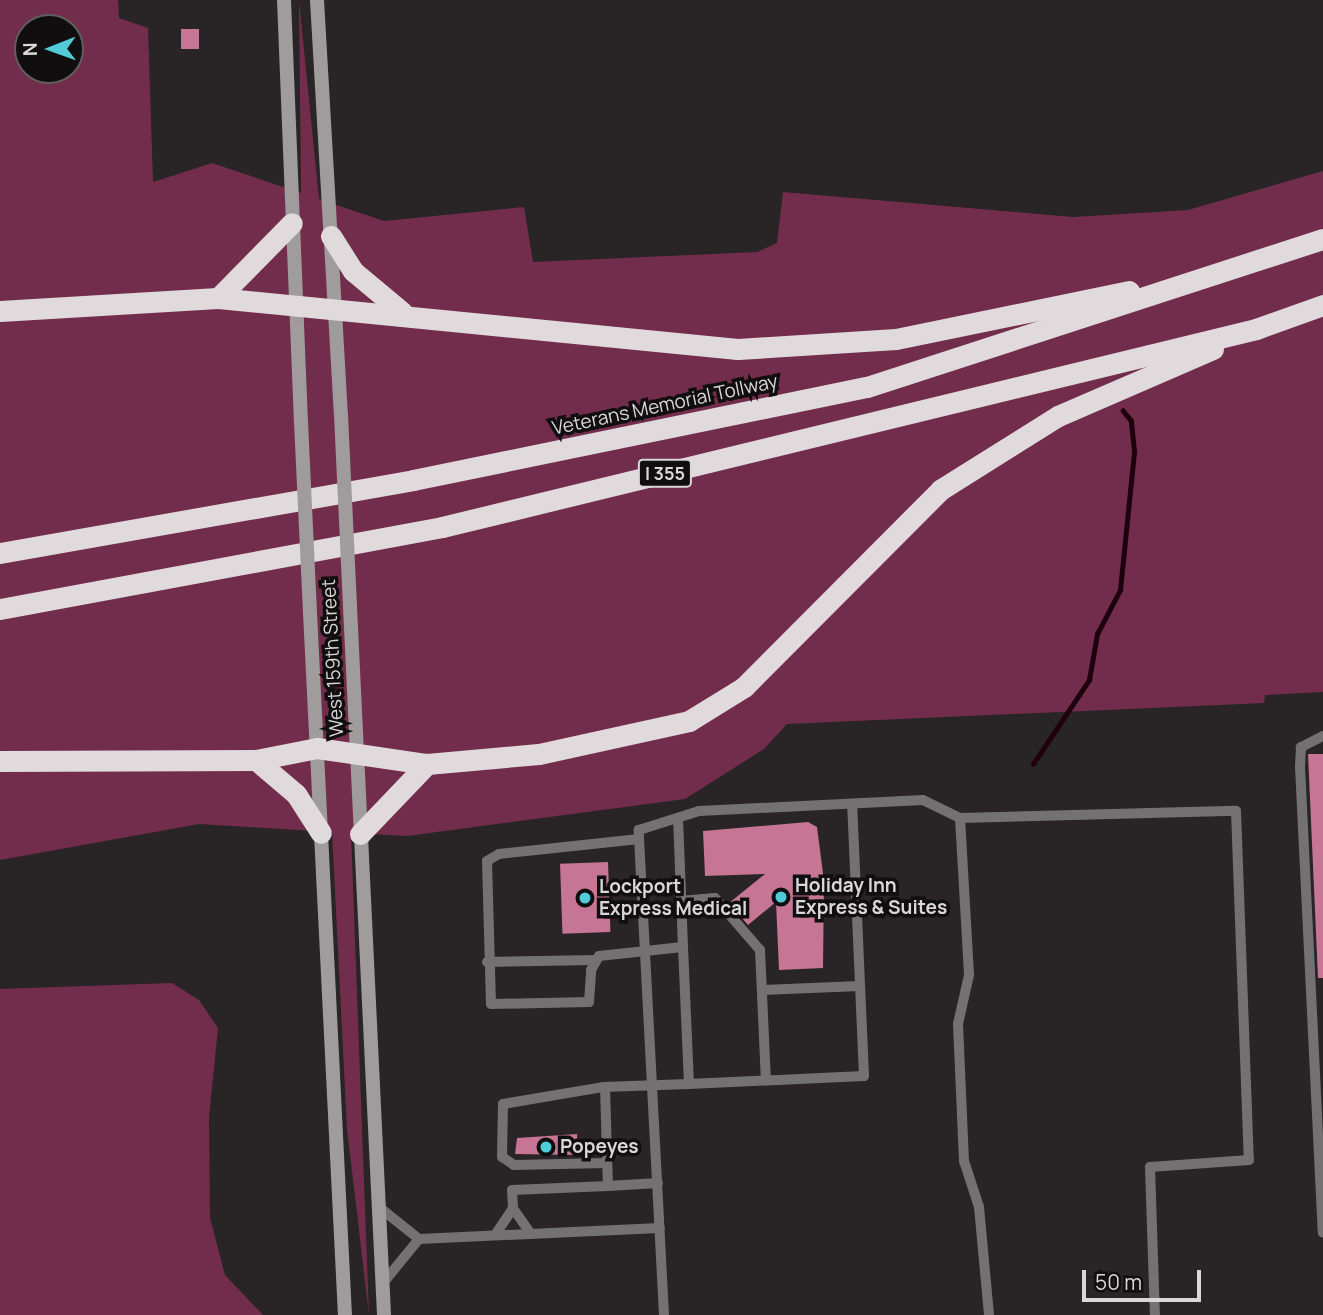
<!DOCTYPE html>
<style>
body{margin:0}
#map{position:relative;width:1323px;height:1315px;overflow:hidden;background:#292426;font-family:Manrope,sans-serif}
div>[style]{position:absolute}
.green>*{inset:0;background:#732d4c}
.stream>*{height:4.5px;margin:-2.25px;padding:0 2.25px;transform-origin:2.25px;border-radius:2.25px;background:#1e000d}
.building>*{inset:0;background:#c67595;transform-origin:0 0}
.service>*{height:10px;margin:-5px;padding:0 5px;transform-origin:5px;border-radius:5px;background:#737171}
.secondary>*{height:14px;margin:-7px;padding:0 7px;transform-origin:7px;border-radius:7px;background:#a09b9d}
.motorway>*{height:21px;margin:-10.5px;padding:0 10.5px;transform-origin:10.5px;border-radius:10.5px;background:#e1dadd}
.secondary-bridge>*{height:14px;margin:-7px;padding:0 7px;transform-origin:7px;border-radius:7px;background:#a09b9d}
.dots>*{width:19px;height:19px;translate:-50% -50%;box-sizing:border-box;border:4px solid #100e0f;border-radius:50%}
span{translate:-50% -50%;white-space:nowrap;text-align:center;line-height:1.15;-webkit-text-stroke:7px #100e0f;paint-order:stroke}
.shield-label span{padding:2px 5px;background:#100e0f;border:2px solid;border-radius:5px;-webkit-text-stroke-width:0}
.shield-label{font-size:18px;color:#dad7d8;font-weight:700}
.street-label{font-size:19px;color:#dad7d8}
.poi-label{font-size:19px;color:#dad7d8;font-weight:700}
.left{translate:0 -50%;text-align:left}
.north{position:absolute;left:14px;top:14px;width:70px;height:70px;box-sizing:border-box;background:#100e0f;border:2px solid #615e5f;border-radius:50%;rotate:269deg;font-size:19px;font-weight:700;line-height:28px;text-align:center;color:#dad7d8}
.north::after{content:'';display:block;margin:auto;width:24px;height:32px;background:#52cbd8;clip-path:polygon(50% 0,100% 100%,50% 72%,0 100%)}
.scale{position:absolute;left:1082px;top:1270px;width:119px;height:32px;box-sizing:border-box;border:4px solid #dad7d8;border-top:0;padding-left:9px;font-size:21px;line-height:24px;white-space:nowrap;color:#dad7d8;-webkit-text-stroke:5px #100e0f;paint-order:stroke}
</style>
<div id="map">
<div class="green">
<div style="clip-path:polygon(evenodd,0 0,118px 0,119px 18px,148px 28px,153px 182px,212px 163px,301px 193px,299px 0,319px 199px,384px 221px,524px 207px,533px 262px,757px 252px,777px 243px,783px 192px,1073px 217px,1188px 210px,1323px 171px,1323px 692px,1265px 695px,1264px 703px,787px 724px,764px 749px,685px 799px,407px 836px,351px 833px,369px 1315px,347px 1129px,332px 832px,199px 824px,0 860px,0 0,28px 28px,70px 28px,70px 70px,28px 70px,28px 28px)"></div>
<div style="clip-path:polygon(172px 983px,199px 1000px,218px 1028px,209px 1117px,210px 1218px,225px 1275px,263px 1315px,0 1315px,0 989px)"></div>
</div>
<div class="stream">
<div style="left:1033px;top:764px;width:101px;rotate:-56.3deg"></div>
<div style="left:1089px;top:680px;width:47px;rotate:-80.1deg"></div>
<div style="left:1097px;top:634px;width:50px;rotate:-62.4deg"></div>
<div style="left:1120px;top:590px;width:140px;rotate:-84.2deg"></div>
<div style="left:1134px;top:451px;width:30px;rotate:-96deg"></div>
<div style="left:1131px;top:421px;width:13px;rotate:-129deg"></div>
</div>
<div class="building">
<div style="left:181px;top:29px;width:18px;height:20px"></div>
<div style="clip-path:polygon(1308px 754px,1323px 754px,1323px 978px,1318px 978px)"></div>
<div style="clip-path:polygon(808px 822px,817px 827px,824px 881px,823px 968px,779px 970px,776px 902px,748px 925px,729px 903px,765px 874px,705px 876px,703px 831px)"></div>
<div style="left:608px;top:862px;width:70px;height:48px;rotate:88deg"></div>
<div style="clip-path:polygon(577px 1134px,578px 1155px,515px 1154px,517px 1138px)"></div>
</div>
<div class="service">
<div style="left:1323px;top:736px;width:25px;rotate:153deg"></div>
<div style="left:1301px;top:747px;width:20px;rotate:93deg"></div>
<div style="left:1300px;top:767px;width:466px;rotate:87.2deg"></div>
<div style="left:960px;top:818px;width:157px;rotate:86.7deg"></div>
<div style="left:969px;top:975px;width:50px;rotate:102.7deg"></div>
<div style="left:958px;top:1024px;width:137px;rotate:87.5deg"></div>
<div style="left:964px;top:1161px;width:48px;rotate:71.9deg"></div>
<div style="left:979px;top:1207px;width:108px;rotate:84.7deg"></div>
<div style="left:639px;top:839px;width:141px;rotate:173.9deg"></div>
<div style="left:499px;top:854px;width:14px;rotate:150deg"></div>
<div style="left:487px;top:861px;width:143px;rotate:88.4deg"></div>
<div style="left:491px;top:1004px;width:98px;rotate:-1.2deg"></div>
<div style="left:589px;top:1002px;width:32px;rotate:-86deg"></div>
<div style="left:591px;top:970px;width:16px;rotate:-60deg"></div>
<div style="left:599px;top:956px;width:84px;rotate:-6.1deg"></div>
<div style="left:683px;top:947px;width:129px;rotate:-92.2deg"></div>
<div style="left:681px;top:901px;width:34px;rotate:-5deg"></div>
<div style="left:715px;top:898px;width:69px;rotate:49.1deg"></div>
<div style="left:760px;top:950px;width:130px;rotate:87.4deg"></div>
<div style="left:683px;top:947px;width:137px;rotate:87.5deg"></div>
<div style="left:689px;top:1084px;width:175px;rotate:-2.6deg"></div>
<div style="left:864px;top:1076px;width:272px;rotate:-92.5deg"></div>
<div style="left:487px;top:962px;width:109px;rotate:-1.1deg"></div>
<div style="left:762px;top:990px;width:98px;rotate:-2.3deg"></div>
<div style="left:605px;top:1087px;width:99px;rotate:88.3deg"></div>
<div style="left:608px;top:1186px;width:50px;rotate:-3.4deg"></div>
<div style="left:607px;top:1163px;width:93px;rotate:178.8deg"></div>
<div style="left:514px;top:1165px;width:14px;rotate:-146deg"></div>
<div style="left:502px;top:1157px;width:53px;rotate:-88.9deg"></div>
<div style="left:503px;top:1104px;width:101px;rotate:-9.6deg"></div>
<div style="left:603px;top:1087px;width:86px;rotate:-2deg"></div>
<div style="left:379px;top:1207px;width:51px;rotate:38.7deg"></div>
<div style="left:419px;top:1239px;width:241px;rotate:-2.6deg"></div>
<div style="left:531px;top:1234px;width:32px;rotate:-125deg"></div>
<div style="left:513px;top:1208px;width:18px;rotate:-93deg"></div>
<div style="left:512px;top:1190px;width:96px;rotate:-2.4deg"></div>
<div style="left:495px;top:1235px;width:32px;rotate:-56deg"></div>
<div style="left:383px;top:1283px;width:57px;rotate:-50.7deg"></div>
<div style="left:664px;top:1315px;width:486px;rotate:-93deg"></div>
<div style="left:639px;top:830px;width:63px;rotate:-17.6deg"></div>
<div style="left:699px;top:811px;width:224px;rotate:-2.8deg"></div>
<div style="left:923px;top:800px;width:41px;rotate:25.9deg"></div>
<div style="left:960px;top:818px;width:276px;rotate:-1.5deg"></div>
<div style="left:1236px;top:811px;width:349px;rotate:87.9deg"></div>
<div style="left:1249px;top:1160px;width:99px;rotate:176deg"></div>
<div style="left:1150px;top:1167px;width:148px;rotate:88.1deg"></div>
</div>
<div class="secondary">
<div style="left:284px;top:0;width:422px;rotate:87.7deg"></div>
<div style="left:317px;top:0;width:416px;rotate:86.7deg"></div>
<div style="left:350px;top:607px;width:709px;rotate:87.25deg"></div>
<div style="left:310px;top:613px;width:703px;rotate:87.15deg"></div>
</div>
<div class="motorway">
<div style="left:331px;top:236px;width:41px;rotate:57.8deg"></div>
<div style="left:353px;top:271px;width:64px;rotate:39.9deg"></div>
<div style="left:218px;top:298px;width:105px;rotate:-45.4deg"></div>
<div style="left:0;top:311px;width:218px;rotate:-3.4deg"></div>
<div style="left:218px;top:298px;width:522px;rotate:5.6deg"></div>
<div style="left:738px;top:349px;width:158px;rotate:-3.6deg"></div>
<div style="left:896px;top:339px;width:238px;rotate:-11.6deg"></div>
<div style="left:0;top:553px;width:419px;rotate:-10deg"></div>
<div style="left:413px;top:480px;width:463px;rotate:-11.6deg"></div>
<div style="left:867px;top:387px;width:479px;rotate:-18deg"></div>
<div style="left:0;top:609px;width:450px;rotate:-10.5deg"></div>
<div style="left:442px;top:527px;width:838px;rotate:-13.67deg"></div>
<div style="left:1256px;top:329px;width:71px;rotate:-19.7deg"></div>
<div style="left:256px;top:760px;width:62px;rotate:-11.1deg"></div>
<div style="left:317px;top:748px;width:111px;rotate:8.3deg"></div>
<div style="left:427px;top:764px;width:112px;rotate:-5.1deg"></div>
<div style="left:539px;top:754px;width:154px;rotate:-12.4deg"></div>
<div style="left:689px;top:721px;width:65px;rotate:-31.7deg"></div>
<div style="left:744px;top:687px;width:278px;rotate:-45.1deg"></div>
<div style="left:940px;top:490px;width:139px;rotate:-32.1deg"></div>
<div style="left:1058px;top:416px;width:169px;rotate:-23.4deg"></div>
<div style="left:0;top:761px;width:256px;rotate:-0.2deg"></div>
<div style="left:256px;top:760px;width:52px;rotate:40.4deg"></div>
<div style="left:296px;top:794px;width:46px;rotate:57.3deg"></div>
<div style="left:360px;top:834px;width:97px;rotate:-46.3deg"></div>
</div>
<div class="secondary-bridge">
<div style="left:341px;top:415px;width:192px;rotate:87.3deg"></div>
<div style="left:301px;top:422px;width:191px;rotate:87.3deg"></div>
</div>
<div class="dots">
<div style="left:781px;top:897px;background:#52cbd8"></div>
<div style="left:585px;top:898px;background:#52cbd8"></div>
<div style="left:546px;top:1147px;background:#52cbd8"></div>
</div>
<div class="shield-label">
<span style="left:665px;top:473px">I 355</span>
</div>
<div class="street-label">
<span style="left:665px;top:405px;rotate:-12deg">Veterans Memorial Tollway</span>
<span style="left:333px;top:658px;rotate:-93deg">West 159th Street</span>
</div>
<div class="poi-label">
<span class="left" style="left:795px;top:897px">Holiday Inn<br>Express &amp; Suites</span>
<span class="left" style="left:599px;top:898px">Lockport<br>Express Medical</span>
<span class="left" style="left:560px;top:1147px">Popeyes</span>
</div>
<div class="north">N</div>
<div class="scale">50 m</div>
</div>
